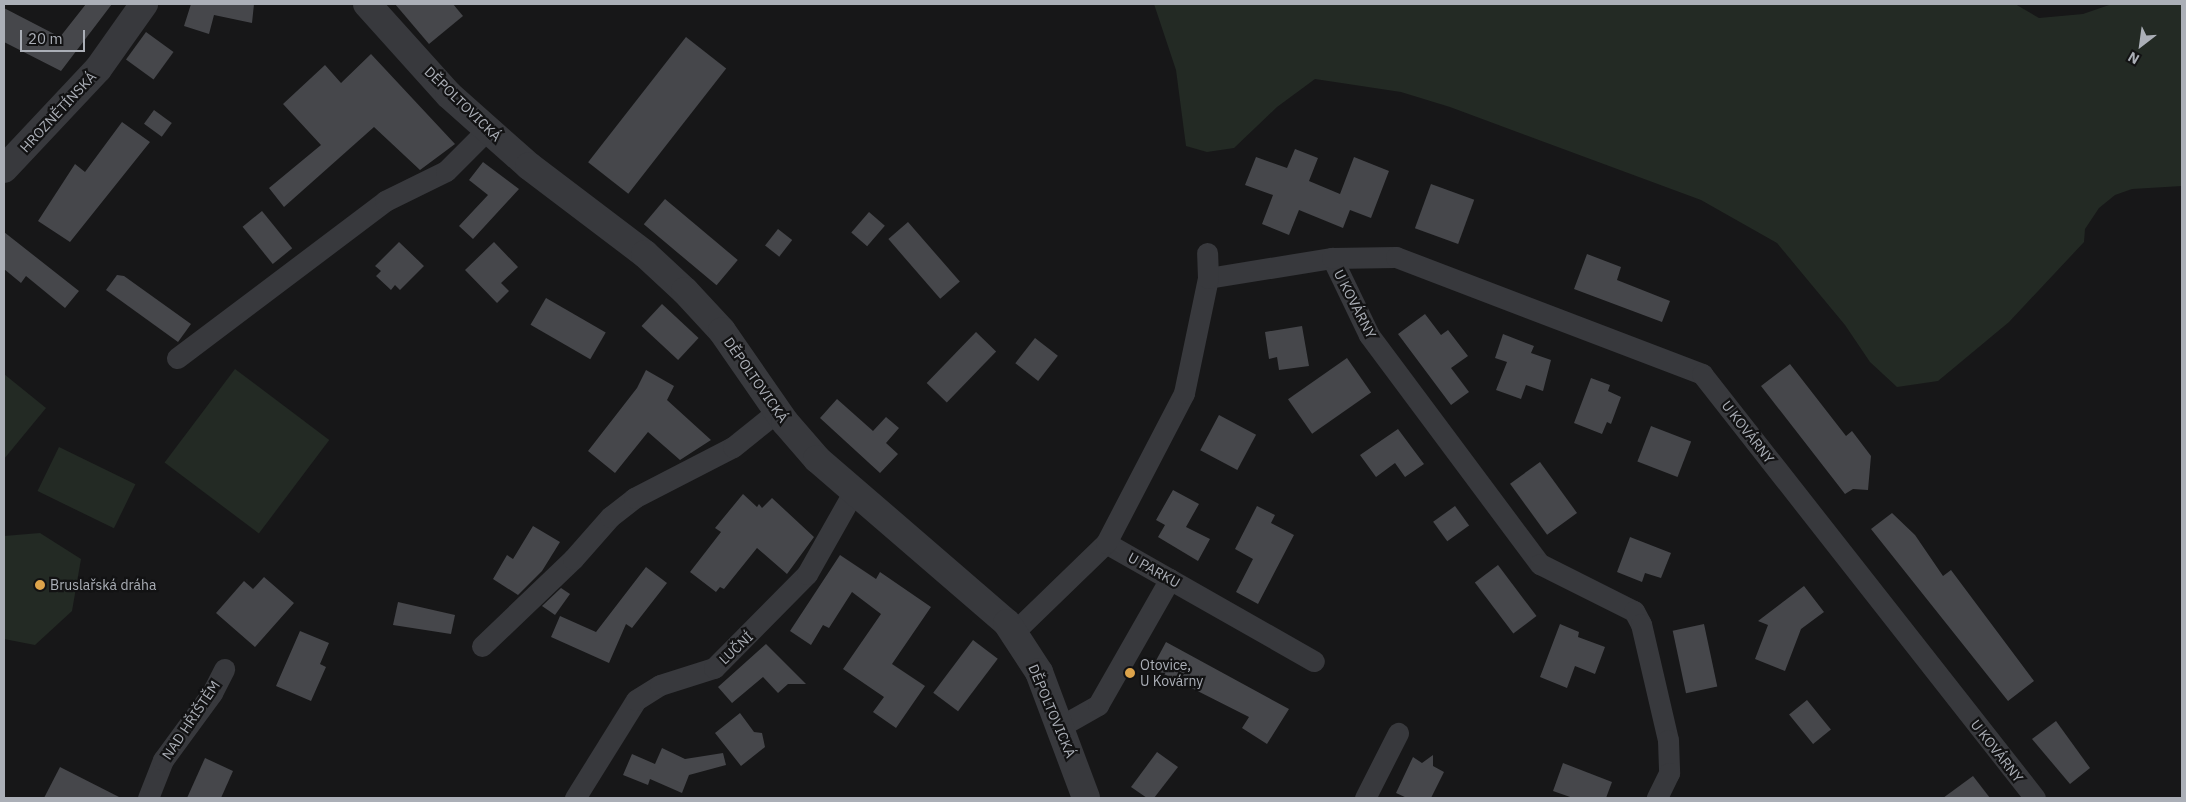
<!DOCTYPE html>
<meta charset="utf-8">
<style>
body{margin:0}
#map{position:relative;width:2186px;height:802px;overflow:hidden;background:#171718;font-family:"IBM Plex Sans",sans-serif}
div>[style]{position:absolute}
.green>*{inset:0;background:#232a24;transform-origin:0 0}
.building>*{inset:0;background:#46474b;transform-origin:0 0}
.minor>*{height:21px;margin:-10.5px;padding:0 10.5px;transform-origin:10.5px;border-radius:10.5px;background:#38393d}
.tertiary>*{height:28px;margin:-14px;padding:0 14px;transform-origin:14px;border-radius:14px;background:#38393d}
.dots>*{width:14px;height:14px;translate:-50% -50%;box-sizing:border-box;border:2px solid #121213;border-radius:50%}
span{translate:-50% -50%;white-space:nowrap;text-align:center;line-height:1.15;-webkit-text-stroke:4.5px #121213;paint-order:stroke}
.street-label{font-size:14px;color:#abafb7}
.poi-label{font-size:14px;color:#abafb7}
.left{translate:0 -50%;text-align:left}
.frame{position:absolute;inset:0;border:5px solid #abafb7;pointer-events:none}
.north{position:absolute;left:2116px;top:20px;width:50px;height:50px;-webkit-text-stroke:4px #121213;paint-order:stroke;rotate:210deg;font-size:14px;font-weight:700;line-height:20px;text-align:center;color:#abafb7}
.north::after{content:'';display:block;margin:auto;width:18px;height:22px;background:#abafb7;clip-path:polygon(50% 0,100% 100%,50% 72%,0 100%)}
.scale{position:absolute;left:20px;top:30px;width:65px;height:22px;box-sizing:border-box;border:2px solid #abafb7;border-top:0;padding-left:6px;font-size:15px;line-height:18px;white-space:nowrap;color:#abafb7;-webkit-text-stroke:4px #121213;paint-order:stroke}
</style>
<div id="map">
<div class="green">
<div style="clip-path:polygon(1154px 4px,2015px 4px,2039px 18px,2083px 14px,2112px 4px,2182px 4px,2182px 186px,2132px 189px,2115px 195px,2099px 208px,2085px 229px,2084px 242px,2009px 322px,1938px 381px,1897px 387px,1870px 362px,1845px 325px,1777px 243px,1701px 200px,1450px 107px,1401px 92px,1315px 79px,1277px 107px,1234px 148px,1207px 152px,1186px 146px,1176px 70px)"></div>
<div style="left:235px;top:369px;width:118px;height:117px;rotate:37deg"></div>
<div style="clip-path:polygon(4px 374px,46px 408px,4px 459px)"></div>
<div style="left:59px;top:447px;width:85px;height:49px;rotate:26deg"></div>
<div style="clip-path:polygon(40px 533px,81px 559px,72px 611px,35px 645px,4px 639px,4px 536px)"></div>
</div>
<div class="building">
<div style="clip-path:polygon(86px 4px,112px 4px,61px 71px,4px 42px,4px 8px,60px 37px)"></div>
<div style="clip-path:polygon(191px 4px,254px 4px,252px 23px,214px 15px,209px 34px,184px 26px)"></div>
<div style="clip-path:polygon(395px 4px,453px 4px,463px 16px,429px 44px)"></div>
<div style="left:146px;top:32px;width:34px;height:34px;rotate:36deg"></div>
<div style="left:686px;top:37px;width:51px;height:159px;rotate:38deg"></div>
<div style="clip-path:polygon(371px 54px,455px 144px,420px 170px,374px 127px,284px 207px,269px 188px,321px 145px,283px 104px,325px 65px,341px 83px)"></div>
<div style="left:154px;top:110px;width:22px;height:17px;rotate:36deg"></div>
<div style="clip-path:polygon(122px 122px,150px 142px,70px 242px,38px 221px,75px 164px,85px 172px)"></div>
<div style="clip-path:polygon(1295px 149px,1318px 158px,1309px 181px,1340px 194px,1354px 157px,1389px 171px,1371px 218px,1350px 210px,1343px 228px,1299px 210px,1289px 235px,1262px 224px,1273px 195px,1245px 185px,1256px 157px,1287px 168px)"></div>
<div style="clip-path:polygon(483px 162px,519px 189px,473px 239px,459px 226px,488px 195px,469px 180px)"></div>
<div style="left:1431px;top:184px;width:46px;height:47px;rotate:20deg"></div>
<div style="left:665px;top:199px;width:95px;height:33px;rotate:40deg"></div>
<div style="left:262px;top:211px;width:48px;height:25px;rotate:51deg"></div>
<div style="left:869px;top:212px;width:21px;height:27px;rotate:41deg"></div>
<div style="left:908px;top:222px;width:79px;height:26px;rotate:49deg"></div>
<div style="left:778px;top:229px;width:18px;height:21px;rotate:38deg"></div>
<div style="clip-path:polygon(4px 232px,79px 291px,65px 308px,26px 276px,21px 283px,4px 269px)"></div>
<div style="clip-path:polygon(399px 242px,424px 266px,400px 290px,395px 285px,391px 290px,376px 276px,381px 271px,375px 266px)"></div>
<div style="clip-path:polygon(494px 242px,518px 267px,501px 283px,509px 291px,497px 303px,465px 270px)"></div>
<div style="clip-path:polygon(1587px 254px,1621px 267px,1617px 280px,1670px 301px,1662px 322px,1574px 289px)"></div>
<div style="clip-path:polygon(117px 275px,124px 276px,191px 324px,178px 342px,106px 290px)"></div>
<div style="left:546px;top:298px;width:69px;height:31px;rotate:30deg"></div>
<div style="left:662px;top:304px;width:50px;height:30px;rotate:43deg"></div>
<div style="clip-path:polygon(1425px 314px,1441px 335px,1448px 330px,1468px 356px,1451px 368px,1469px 392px,1451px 405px,1398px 334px)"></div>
<div style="clip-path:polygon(1302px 326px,1309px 366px,1279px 370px,1277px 357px,1269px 359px,1265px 332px)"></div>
<div style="left:976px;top:332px;width:28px;height:71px;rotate:44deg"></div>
<div style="clip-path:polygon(1503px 334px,1534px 346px,1531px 353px,1551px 360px,1543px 391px,1526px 385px,1521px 399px,1496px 390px,1507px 362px,1495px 358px)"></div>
<div style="left:1035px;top:338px;width:29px;height:32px;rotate:38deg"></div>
<div style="left:1347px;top:358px;width:42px;height:72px;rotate:55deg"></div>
<div style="clip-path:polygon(1790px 364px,1846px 436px,1852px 431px,1871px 456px,1868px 490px,1853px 489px,1845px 494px,1761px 386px)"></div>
<div style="clip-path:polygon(646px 370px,674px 386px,667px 400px,711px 440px,680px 460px,648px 432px,615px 473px,588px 451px,637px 388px)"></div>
<div style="clip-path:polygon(1591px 378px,1610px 385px,1608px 391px,1621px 397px,1611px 424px,1607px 422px,1602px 434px,1574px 423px)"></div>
<div style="clip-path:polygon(837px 399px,873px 431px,886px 417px,899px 428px,886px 443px,898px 454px,880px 473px,820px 418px)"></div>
<div style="left:1219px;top:415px;width:42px;height:40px;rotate:28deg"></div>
<div style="left:1651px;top:426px;width:43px;height:38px;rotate:21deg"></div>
<div style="clip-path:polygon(1398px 429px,1424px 464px,1405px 477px,1395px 463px,1376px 477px,1360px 455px)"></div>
<div style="left:1540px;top:462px;width:63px;height:37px;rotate:54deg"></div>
<div style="clip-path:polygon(1173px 490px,1199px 504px,1186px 527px,1210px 539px,1198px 561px,1158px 537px,1165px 525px,1156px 520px)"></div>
<div style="clip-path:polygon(743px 494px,757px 507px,759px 504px,762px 508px,772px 498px,814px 537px,787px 574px,757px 548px,724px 589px,720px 587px,716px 592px,690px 572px,721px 532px,715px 528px)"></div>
<div style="clip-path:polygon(1257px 506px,1275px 515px,1271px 523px,1294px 535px,1258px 604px,1236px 592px,1253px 559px,1235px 549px)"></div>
<div style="left:1455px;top:506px;width:24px;height:27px;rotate:54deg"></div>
<div style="clip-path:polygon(1892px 513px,1915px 535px,1943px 576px,1951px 570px,2034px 681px,2008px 701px,1871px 529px)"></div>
<div style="clip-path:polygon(533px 526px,560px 542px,542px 571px,518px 595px,493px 579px,507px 555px,513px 559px)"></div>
<div style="clip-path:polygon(1630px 537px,1671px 553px,1661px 578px,1645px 573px,1642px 582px,1617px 572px)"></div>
<div style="clip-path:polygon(840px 555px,876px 579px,880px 572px,931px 607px,892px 664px,925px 686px,896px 728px,873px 712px,884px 697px,843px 669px,881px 614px,852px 592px,829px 628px,823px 625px,811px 645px,790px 631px)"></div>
<div style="left:1498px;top:565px;width:64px;height:29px;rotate:53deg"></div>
<div style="clip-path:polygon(646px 567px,667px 583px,632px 628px,626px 624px,609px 663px,551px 637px,560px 616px,596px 632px)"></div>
<div style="clip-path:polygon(264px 577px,294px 603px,255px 647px,216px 613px,244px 581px,253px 589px)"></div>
<div style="clip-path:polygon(1804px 586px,1824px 612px,1801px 629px,1785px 671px,1755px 659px,1768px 625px,1758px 621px)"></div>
<div style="clip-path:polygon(561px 588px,570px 594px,555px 615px,542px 606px)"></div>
<div style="clip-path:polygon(398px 602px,455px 615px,451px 634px,393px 625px)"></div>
<div style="clip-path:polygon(1560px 624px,1579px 632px,1578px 637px,1605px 647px,1595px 674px,1575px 666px,1567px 688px,1540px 677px)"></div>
<div style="left:1704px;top:624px;width:64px;height:32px;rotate:78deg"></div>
<div style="clip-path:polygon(300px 631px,329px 643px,320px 664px,326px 667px,311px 701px,276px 686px)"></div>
<div style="left:973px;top:640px;width:31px;height:66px;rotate:37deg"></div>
<div style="clip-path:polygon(1166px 642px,1289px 709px,1267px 744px,1242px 728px,1249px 717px,1152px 668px)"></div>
<div style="clip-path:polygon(766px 644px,806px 684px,788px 684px,778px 693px,763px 677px,732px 703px,718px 687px)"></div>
<div style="left:1807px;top:700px;width:38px;height:23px;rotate:51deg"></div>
<div style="clip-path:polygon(740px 713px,754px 732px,762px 733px,765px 747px,741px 766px,715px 733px)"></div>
<div style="clip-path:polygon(2056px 721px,2090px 768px,2070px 784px,2032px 739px)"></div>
<div style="clip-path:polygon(662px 748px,685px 759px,723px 753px,726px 765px,689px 775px,682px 793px,650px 779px,648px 785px,623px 775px,632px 754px,655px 764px)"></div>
<div style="clip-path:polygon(1157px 752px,1178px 767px,1154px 798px,1147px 798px,1131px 787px)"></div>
<div style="clip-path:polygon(1433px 755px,1433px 766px,1444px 772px,1431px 798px,1407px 798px,1396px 793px,1413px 757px,1422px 763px)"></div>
<div style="clip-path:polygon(205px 758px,233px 771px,221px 798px,187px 798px)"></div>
<div style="clip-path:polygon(1563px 763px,1612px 782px,1606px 798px,1573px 798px,1553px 791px)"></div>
<div style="clip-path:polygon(60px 767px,121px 798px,44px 798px)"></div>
<div style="clip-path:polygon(1973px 776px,1990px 798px,1943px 798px)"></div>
</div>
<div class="minor">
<div style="left:1332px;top:258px;width:85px;rotate:64.3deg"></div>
<div style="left:1369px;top:335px;width:286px;rotate:53.3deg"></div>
<div style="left:1540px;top:564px;width:105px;rotate:26.6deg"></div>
<div style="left:1634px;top:611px;width:15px;rotate:62deg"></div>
<div style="left:1641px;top:624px;width:119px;rotate:76.9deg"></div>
<div style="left:1668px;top:740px;width:33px;rotate:88deg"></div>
<div style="left:1669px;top:773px;width:28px;rotate:116deg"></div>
<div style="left:1208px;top:278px;width:126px;rotate:-9.2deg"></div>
<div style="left:1332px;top:258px;width:64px;rotate:-0.9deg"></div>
<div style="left:1396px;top:257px;width:328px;rotate:20.9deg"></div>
<div style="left:1702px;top:374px;width:539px;rotate:51.85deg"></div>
<div style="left:177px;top:358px;width:261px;rotate:-37deg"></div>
<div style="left:385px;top:201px;width:68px;rotate:-26.2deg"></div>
<div style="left:446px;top:171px;width:59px;rotate:-45deg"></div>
<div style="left:1106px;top:543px;width:239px;rotate:29.6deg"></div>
<div style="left:1014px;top:632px;width:128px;rotate:-44.1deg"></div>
<div style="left:1106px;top:543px;width:169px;rotate:-62.5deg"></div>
<div style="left:1184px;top:393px;width:117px;rotate:-78.2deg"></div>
<div style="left:1208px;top:278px;width:25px;rotate:-92deg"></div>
<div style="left:482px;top:646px;width:126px;rotate:-43.7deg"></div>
<div style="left:573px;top:559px;width:56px;rotate:-48.6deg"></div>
<div style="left:610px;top:517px;width:31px;rotate:-38deg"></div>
<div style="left:634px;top:498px;width:111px;rotate:-27.3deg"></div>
<div style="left:733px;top:447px;width:58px;rotate:-38.7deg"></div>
<div style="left:1061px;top:726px;width:43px;rotate:-29.6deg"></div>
<div style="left:1098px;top:705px;width:145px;rotate:-60.3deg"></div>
<div style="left:148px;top:798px;width:41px;rotate:-68.5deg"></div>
<div style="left:163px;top:760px;width:83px;rotate:-53.8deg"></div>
<div style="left:212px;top:693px;width:27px;rotate:-63deg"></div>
<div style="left:575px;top:798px;width:115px;rotate:-58.1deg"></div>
<div style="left:636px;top:700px;width:28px;rotate:-32deg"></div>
<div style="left:660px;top:685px;width:57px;rotate:-17.5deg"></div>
<div style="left:714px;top:668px;width:132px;rotate:-45.3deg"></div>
<div style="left:807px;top:574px;width:98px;rotate:-60.5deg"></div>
<div style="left:1365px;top:798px;width:73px;rotate:-63.1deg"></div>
</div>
<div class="tertiary">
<div style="left:367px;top:4px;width:122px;rotate:48deg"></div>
<div style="left:449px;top:95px;width:107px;rotate:41.6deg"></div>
<div style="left:529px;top:166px;width:146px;rotate:37.2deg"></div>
<div style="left:645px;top:254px;width:54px;rotate:42.8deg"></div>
<div style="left:685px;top:291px;width:54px;rotate:47.2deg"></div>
<div style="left:722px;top:331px;width:111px;rotate:55.3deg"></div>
<div style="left:785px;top:422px;width:49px;rotate:49.1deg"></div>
<div style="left:817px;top:459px;width:251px;rotate:40.8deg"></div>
<div style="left:1007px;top:623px;width:59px;rotate:56.9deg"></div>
<div style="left:1039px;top:672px;width:134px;rotate:69.5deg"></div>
<div style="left:4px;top:169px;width:137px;rotate:-46.8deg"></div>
<div style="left:98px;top:69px;width:80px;rotate:-54.7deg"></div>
</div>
<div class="dots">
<div style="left:40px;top:585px;background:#dda44b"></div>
<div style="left:1130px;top:673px;background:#dda44b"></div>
</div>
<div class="street-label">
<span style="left:463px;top:104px;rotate:44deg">DĚPOLTOVICKÁ</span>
<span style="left:58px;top:112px;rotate:-47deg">HROZNĚTÍNSKÁ</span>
<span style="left:1355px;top:304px;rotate:63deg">U KOVÁRNY</span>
<span style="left:756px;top:380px;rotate:55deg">DĚPOLTOVICKÁ</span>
<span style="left:1748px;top:432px;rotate:52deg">U KOVÁRNY</span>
<span style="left:1154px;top:570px;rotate:29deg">U PARKU</span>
<span style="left:736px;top:648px;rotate:-43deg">LUČNÍ</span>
<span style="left:1052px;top:711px;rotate:67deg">DĚPOLTOVICKÁ</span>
<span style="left:191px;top:720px;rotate:-56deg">NAD HŘIŠTĚM</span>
<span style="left:1997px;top:751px;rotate:52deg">U KOVÁRNY</span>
</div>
<div class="poi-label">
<span class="left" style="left:50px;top:585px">Bruslařská dráha</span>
<span class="left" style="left:1140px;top:673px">Otovice,<br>U Kovárny</span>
</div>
<div class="frame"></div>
<div class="north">N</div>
<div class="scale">20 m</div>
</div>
